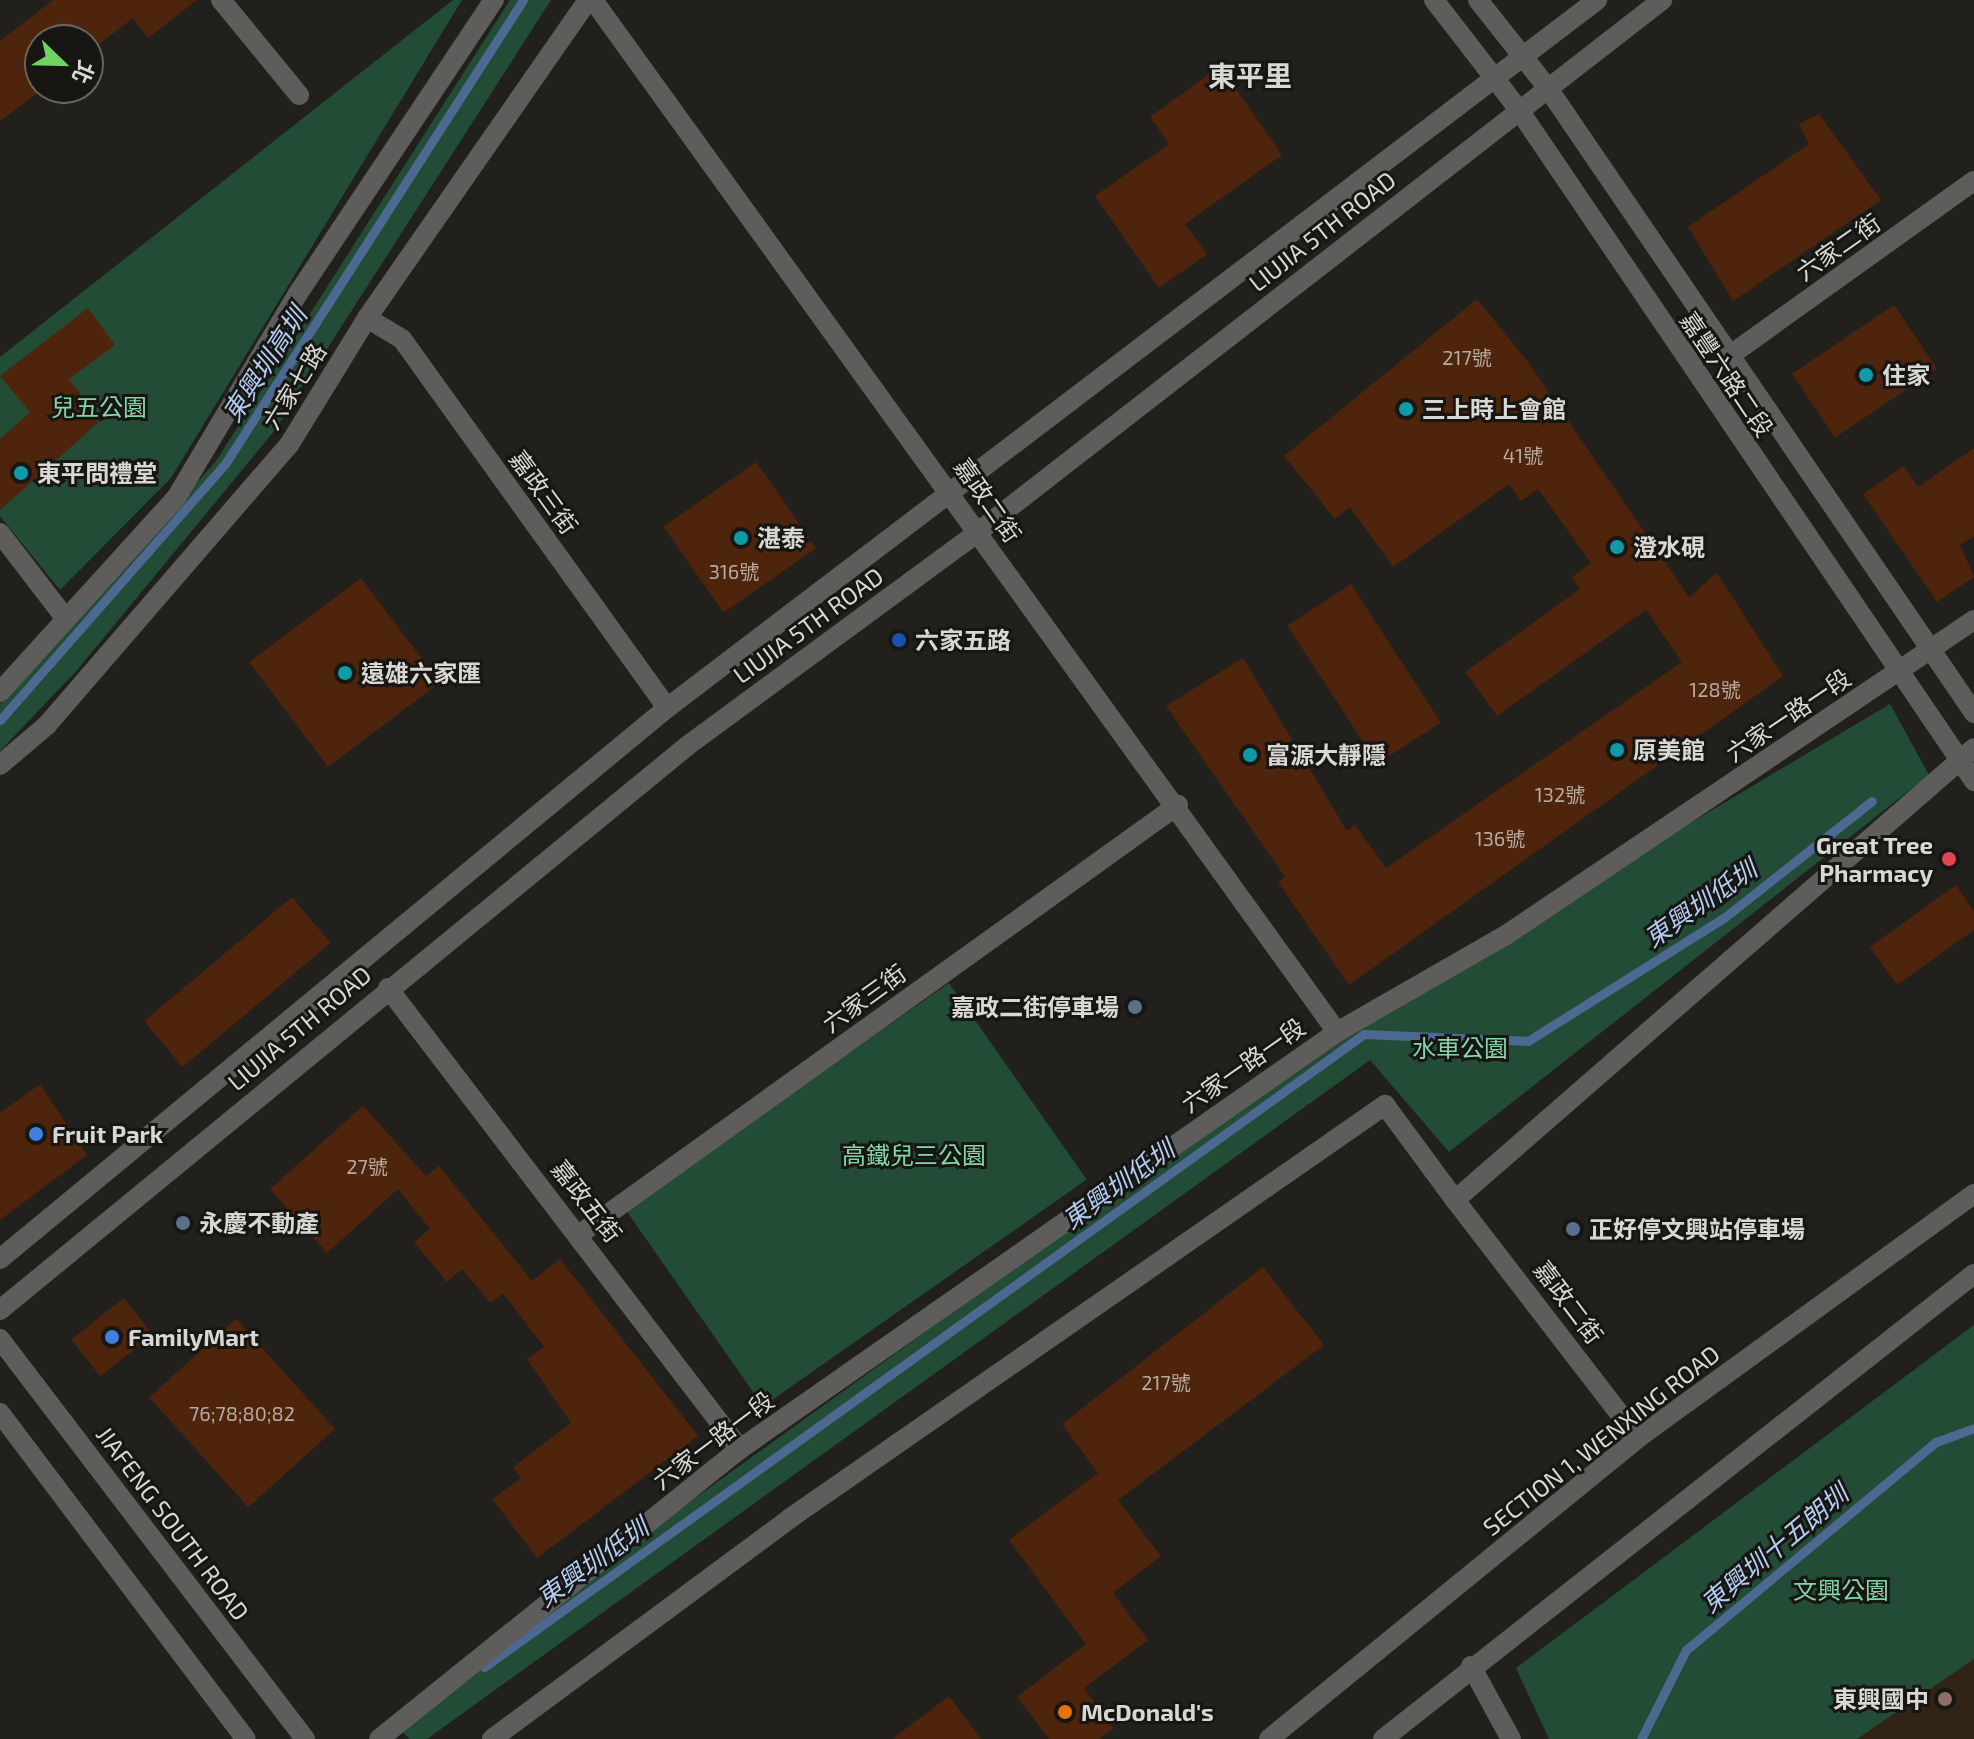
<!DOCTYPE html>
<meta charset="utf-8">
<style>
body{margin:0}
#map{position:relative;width:1974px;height:1739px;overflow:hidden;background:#21201c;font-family:"Exo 2","Noto Sans TC",sans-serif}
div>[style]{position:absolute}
.education>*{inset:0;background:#312417}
.green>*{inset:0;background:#234c37;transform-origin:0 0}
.stream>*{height:9px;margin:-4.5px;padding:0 4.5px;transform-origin:4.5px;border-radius:4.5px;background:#4d6991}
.building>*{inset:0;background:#4e240c;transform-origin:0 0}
.minor>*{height:20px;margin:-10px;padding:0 10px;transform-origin:10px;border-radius:10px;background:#5f5d5c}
.tertiary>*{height:20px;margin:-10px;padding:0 10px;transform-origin:10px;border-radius:10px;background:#5f5d5c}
.dots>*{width:22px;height:22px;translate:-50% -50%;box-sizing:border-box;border:4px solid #181613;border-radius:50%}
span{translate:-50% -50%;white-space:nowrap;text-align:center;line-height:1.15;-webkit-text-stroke:6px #181613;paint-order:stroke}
.number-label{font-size:20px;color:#b6aaa2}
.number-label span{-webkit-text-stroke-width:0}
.street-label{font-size:24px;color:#d8d7d4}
.poi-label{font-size:24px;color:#d8d7d4;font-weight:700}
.left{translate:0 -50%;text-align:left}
.right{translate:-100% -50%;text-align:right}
.park-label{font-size:24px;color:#84d5a9}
.water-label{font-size:26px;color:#b2cdf3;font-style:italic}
.quarter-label{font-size:28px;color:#d8d7d4;font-weight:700}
.north{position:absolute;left:24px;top:24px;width:80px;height:80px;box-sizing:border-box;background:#181613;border:2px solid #656360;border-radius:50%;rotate:113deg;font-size:22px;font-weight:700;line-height:32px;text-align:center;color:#d8d7d4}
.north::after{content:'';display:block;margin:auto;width:28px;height:36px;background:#6ed360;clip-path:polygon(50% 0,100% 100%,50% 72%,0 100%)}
</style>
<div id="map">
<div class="education">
<div style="clip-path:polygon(1974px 1659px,1974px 1739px,1857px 1739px)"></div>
</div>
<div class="green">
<div style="clip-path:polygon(453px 0,462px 0,171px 478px,60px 590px,0 516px,0 357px)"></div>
<div style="clip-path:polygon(510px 0,551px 0,275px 430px,78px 669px,0 751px,0 704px,216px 461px)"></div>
<div style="clip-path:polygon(1890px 704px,1929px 775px,1449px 1152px,1370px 1060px,427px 1739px,410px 1739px,389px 1719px,1345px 1029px)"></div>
<div style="left:949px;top:983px;width:240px;height:395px;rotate:55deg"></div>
<div style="clip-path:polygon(1974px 1325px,1974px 1659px,1857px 1739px,1549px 1739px,1516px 1668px)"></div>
</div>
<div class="stream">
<div style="left:0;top:720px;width:341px;rotate:-48.7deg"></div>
<div style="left:225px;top:464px;width:551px;rotate:-57.29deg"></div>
<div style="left:484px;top:1667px;width:1084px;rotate:-35.73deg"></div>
<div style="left:1364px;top:1034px;width:164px;rotate:2.4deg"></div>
<div style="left:1528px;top:1041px;width:233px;rotate:-32.2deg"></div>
<div style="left:1725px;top:917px;width:187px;rotate:-38.3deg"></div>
<div style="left:1641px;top:1739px;width:100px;rotate:-63.2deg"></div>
<div style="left:1686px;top:1650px;width:325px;rotate:-39.8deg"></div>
<div style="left:1936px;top:1442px;width:40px;rotate:-20.2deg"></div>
</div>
<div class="building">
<div style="clip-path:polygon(53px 0,197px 0,148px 38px,133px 18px,88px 53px,88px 40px,40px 40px,40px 91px,0 121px,0 41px)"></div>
<div style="clip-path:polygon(1220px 66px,1282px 155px,1185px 224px,1207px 254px,1159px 288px,1095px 196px,1169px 144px,1150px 117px)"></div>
<div style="clip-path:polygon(1819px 114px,1881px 200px,1733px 301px,1688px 227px,1809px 144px,1799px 124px)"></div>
<div style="clip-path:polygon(1477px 299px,1528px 362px,1689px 597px,1717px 573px,1783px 676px,1349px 985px,1278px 882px,1285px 877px,1166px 706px,1243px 658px,1347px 831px,1355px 825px,1386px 868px,1682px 662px,1646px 610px,1497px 716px,1465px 672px,1580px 589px,1572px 577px,1591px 563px,1538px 489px,1521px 501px,1509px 484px,1393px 567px,1350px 507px,1335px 519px,1284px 456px)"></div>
<div style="left:1894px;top:305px;width:77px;height:123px;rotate:56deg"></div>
<div style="clip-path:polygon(88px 308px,115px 345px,69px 379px,101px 420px,0 510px,0 439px,30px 412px,0 376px)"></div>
<div style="clip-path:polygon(1974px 448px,1974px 536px,1960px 545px,1974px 577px,1937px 602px,1863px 494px,1904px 466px,1918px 487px)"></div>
<div style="left:756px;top:462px;width:105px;height:113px;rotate:55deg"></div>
<div style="left:361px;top:578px;width:131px;height:140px;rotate:53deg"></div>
<div style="left:1351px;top:584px;width:165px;height:76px;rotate:57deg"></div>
<div style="clip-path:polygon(1956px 885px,1974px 912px,1974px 930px,1897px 985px,1870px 947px)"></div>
<div style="left:292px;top:897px;width:60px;height:193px;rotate:50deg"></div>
<div style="clip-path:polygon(40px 1084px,87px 1155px,0 1220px,0 1113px)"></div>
<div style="clip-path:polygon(363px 1106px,426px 1176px,439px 1166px,532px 1281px,560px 1259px,698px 1436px,537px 1558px,492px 1499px,521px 1478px,513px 1467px,571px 1423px,527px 1359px,544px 1347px,503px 1293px,490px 1303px,462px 1269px,447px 1282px,414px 1242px,430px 1229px,398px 1189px,327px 1253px,270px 1189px)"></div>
<div style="clip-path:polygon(1263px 1267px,1324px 1345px,1118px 1500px,1161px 1556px,1113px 1593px,1148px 1640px,1084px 1688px,1114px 1728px,1099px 1739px,1049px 1739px,1017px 1697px,1086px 1644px,1009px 1540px,1098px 1473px,1062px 1424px)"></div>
<div style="left:124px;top:1298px;width:47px;height:67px;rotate:52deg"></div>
<div style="left:236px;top:1319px;width:148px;height:117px;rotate:48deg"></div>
<div style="clip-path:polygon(949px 1696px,981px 1739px,892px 1739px)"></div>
</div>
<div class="minor">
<div style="left:221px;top:0;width:123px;rotate:50.6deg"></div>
<div style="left:593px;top:0;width:1272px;rotate:54.21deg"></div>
<div style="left:1434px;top:0;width:139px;rotate:52.3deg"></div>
<div style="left:1519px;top:110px;width:811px;rotate:55.86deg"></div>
<div style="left:1478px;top:0;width:111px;rotate:51.6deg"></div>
<div style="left:1547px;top:87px;width:758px;rotate:55.7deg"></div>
<div style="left:367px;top:318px;width:41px;rotate:31deg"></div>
<div style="left:402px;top:339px;width:454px;rotate:54.3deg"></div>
<div style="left:1732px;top:354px;width:297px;rotate:-35.6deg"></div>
<div style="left:0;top:533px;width:108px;rotate:52.5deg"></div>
<div style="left:0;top:692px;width:262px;rotate:-47.8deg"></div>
<div style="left:176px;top:498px;width:236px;rotate:-59.2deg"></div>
<div style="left:297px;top:295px;width:355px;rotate:-56.3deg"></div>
<div style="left:0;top:765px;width:62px;rotate:-40.4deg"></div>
<div style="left:47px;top:725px;width:370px;rotate:-49.2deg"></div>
<div style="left:289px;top:445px;width:149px;rotate:-58.4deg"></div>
<div style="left:367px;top:318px;width:387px;rotate:-55.2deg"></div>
<div style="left:388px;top:988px;width:580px;rotate:52.64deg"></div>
<div style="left:1455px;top:1200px;width:300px;rotate:52.4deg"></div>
<div style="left:580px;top:1234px;width:736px;rotate:-35.66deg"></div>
<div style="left:0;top:1259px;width:865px;rotate:-39.56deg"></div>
<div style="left:667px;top:708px;width:1169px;rotate:-37.28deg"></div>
<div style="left:0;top:1310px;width:889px;rotate:-39.38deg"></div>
<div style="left:687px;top:746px;width:361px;rotate:-36.3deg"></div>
<div style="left:978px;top:532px;width:867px;rotate:-37.87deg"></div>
<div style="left:1471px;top:1666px;width:83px;rotate:61.3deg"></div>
<div style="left:379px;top:1739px;width:463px;rotate:-38.8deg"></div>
<div style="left:740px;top:1449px;width:728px;rotate:-34.93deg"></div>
<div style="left:1337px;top:1032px;width:195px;rotate:-29.9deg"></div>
<div style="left:1506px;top:935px;width:564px;rotate:-33.94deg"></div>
<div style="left:492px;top:1739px;width:370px;rotate:-36.5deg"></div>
<div style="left:789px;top:1519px;width:726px;rotate:-34.79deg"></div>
<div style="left:1385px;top:1105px;width:118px;rotate:53.6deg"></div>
<div style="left:1455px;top:1200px;width:688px;rotate:-41.05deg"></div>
</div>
<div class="tertiary">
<div style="left:0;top:1339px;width:503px;rotate:52.67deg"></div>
<div style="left:0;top:1413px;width:408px;rotate:53deg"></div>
<div style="left:1269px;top:1739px;width:476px;rotate:-39.2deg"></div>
<div style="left:1638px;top:1438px;width:415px;rotate:-36deg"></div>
<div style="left:1383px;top:1739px;width:752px;rotate:-38.2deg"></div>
</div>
<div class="dots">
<div style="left:1866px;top:375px;background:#0f9aa8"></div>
<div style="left:1406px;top:409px;background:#0f9aa8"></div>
<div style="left:21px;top:473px;background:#0f9aa8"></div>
<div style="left:741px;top:538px;background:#0f9aa8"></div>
<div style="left:1617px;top:547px;background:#0f9aa8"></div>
<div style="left:899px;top:640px;background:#1a4fb4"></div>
<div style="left:345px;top:673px;background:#0f9aa8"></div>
<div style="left:1617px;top:750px;background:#0f9aa8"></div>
<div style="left:1250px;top:755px;background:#0f9aa8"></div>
<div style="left:1949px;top:859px;background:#e0444e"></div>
<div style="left:1135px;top:1007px;background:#5c6f8a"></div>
<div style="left:36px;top:1134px;background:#3f7fe0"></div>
<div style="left:183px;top:1223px;background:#5c6f8a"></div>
<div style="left:1573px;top:1229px;background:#5c6f8a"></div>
<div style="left:112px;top:1337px;background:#3f7fe0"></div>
<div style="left:1945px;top:1699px;background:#8d6e63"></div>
<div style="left:1065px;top:1712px;background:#e8710a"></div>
</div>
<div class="number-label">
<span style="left:1467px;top:357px">217號</span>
<span style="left:1523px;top:455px">41號</span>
<span style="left:734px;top:571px">316號</span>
<span style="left:1715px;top:689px">128號</span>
<span style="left:1560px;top:794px">132號</span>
<span style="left:1500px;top:838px">136號</span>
<span style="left:367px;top:1166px">27號</span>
<span style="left:1166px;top:1382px">217號</span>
<span style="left:242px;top:1413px">76;78;80;82</span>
</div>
<div class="street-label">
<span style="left:1322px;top:231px;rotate:-38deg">LIUJIA 5TH ROAD</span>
<span style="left:1838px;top:247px;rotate:-35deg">六家二街</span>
<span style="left:1727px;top:374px;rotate:56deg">嘉豐六路二段</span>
<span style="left:294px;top:386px;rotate:-58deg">六家七路</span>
<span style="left:544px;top:492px;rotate:54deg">嘉政三街</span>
<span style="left:988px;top:500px;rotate:55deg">嘉政二街</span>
<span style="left:808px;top:625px;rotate:-36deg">LIUJIA 5TH ROAD</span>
<span style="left:1788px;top:715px;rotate:-34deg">六家一路一段</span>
<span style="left:864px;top:998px;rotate:-36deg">六家三街</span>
<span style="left:299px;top:1028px;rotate:-40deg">LIUJIA 5TH ROAD</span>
<span style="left:1243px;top:1065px;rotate:-35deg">六家一路一段</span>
<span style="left:587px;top:1201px;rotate:52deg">嘉政五街</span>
<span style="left:1569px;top:1302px;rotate:53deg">嘉政二街</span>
<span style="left:713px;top:1440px;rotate:-37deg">六家一路一段</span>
<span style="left:1601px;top:1440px;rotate:-38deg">SECTION 1, WENXING ROAD</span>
<span style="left:173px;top:1523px;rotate:53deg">JIAFENG SOUTH ROAD</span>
</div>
<div class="poi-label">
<span class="left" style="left:1882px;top:375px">住家</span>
<span class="left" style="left:1422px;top:409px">三上時上會館</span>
<span class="left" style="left:37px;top:473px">東平問禮堂</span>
<span class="left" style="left:757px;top:538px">湛泰</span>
<span class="left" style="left:1633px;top:547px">澄水硯</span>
<span class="left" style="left:915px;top:640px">六家五路</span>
<span class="left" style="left:361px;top:673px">遠雄六家匯</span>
<span class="left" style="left:1633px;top:750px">原美館</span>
<span class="left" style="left:1266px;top:755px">富源大靜隱</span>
<span class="right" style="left:1933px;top:859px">Great Tree<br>Pharmacy</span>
<span class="right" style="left:1119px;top:1007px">嘉政二街停車場</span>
<span class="left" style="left:52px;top:1134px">Fruit Park</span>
<span class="left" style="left:199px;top:1223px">永慶不動產</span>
<span class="left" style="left:1589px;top:1229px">正好停文興站停車場</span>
<span class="left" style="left:128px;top:1337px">FamilyMart</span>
<span class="right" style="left:1929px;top:1699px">東興國中</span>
<span class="left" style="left:1081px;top:1712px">McDonald's</span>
</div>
<div class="park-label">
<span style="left:99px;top:407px">兒五公園</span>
<span style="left:1460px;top:1048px">水車公園</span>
<span style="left:914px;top:1155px">高鐵兒三公園</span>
<span style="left:1841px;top:1590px">文興公園</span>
</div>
<div class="water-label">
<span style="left:264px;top:364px;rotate:-57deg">東興圳高圳</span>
<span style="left:1700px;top:903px;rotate:-35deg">東興圳低圳</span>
<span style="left:1118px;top:1184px;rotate:-36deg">東興圳低圳</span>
<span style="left:1774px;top:1548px;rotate:-40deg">東興圳十五朗圳</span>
<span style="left:592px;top:1562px;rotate:-36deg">東興圳低圳</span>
</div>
<div class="quarter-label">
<span style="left:1250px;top:75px">東平里</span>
</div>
<div class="north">北</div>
</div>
